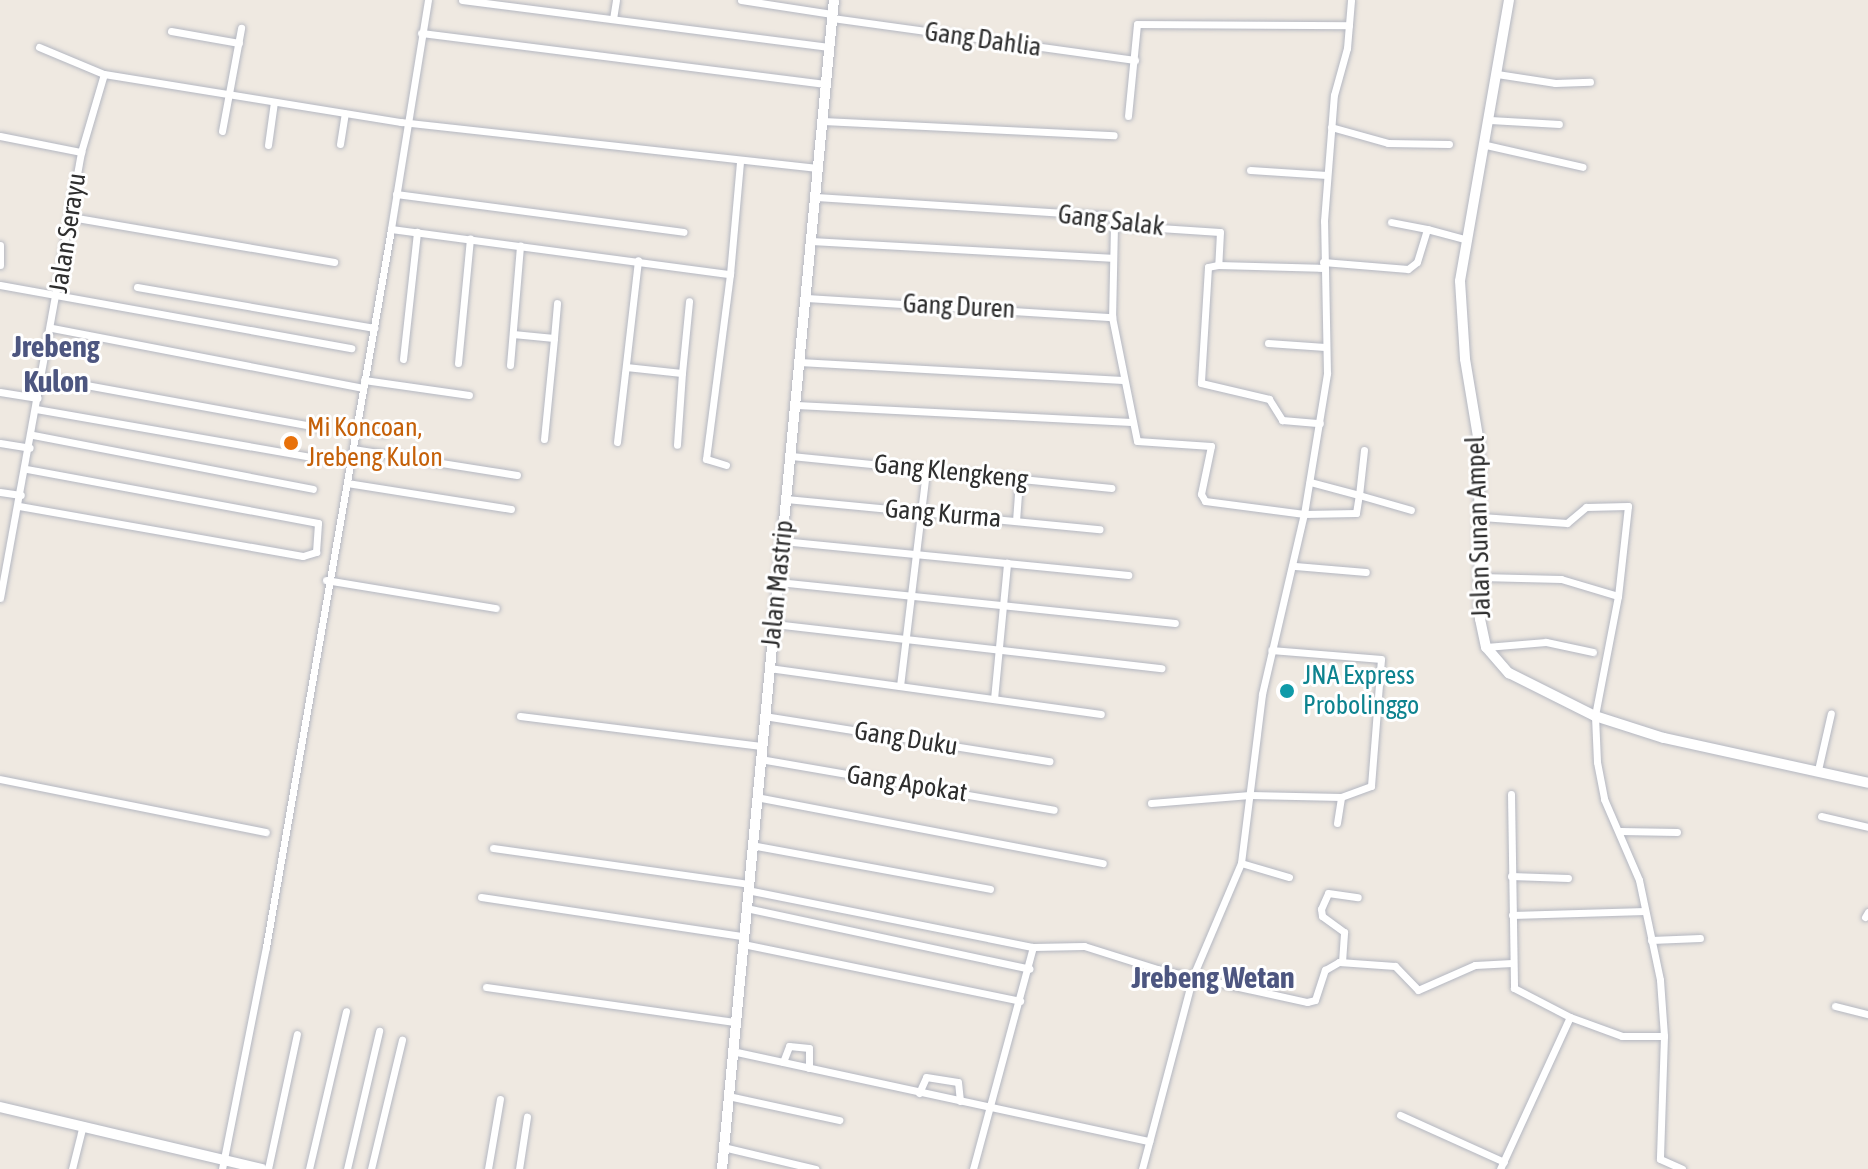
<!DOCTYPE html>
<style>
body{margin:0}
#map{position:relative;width:1868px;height:1169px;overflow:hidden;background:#efe9e1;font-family:"Asap Condensed",sans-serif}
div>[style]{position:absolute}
.roads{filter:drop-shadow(0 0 2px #b4b7c1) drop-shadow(0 0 2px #b4b7c1)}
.minor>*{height:7px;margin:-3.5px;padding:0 3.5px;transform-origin:3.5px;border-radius:3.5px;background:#fff}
.secondary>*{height:10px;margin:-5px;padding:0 5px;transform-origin:5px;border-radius:5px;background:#fff}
.dots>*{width:22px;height:22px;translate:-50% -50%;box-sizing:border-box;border:4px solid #fff;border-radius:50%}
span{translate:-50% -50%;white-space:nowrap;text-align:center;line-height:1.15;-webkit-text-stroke:6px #fff;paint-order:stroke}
.street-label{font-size:26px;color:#2e2e2e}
.food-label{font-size:26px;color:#c56008}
.left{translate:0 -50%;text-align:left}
.culture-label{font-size:26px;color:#0d838f}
.quarter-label{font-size:30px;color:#4d5680;font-weight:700}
</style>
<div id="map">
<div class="roads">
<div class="minor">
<div style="left:428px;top:0;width:232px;rotate:99.2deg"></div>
<div style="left:391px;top:229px;width:342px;rotate:7.6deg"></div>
<div style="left:730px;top:274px;width:113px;rotate:-84.9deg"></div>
<div style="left:462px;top:0;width:370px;rotate:7.3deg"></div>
<div style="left:741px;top:0;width:92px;rotate:8.7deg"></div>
<div style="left:832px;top:18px;width:306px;rotate:7.9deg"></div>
<div style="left:613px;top:19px;width:19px;rotate:-81deg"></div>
<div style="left:171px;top:31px;width:69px;rotate:10deg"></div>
<div style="left:421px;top:33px;width:408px;rotate:7.2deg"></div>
<div style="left:39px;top:47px;width:70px;rotate:22.6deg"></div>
<div style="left:1497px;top:74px;width:59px;rotate:8.8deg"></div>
<div style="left:1555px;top:83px;width:35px;rotate:-2deg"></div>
<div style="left:1128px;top:116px;width:92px;rotate:-84.4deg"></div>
<div style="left:1137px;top:24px;width:212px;rotate:0.3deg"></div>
<div style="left:1490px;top:120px;width:69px;rotate:3.3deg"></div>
<div style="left:823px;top:121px;width:291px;rotate:2.8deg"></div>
<div style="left:1331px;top:127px;width:59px;rotate:15.7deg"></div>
<div style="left:1388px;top:143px;width:61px;rotate:0.9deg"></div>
<div style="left:222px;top:131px;width:105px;rotate:-79.5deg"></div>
<div style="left:0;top:136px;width:83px;rotate:11.2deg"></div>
<div style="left:340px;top:144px;width:31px;rotate:-81deg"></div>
<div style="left:268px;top:145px;width:43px;rotate:-82.1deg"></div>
<div style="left:1486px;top:145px;width:99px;rotate:12.8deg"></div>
<div style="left:1250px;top:170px;width:77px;rotate:3.7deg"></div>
<div style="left:396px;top:194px;width:290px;rotate:7.5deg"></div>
<div style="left:816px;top:197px;width:296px;rotate:3.7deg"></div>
<div style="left:1111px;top:216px;width:9px;rotate:72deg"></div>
<div style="left:71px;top:217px;width:267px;rotate:9.7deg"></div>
<div style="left:1391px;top:222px;width:37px;rotate:11deg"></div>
<div style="left:1114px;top:225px;width:92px;rotate:91.2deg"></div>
<div style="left:1112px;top:317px;width:126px;rotate:78.6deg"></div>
<div style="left:1137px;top:441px;width:74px;rotate:3.9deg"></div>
<div style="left:1211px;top:446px;width:49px;rotate:101.8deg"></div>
<div style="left:1201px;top:494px;width:8px;rotate:60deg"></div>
<div style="left:1205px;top:501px;width:100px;rotate:7.5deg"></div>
<div style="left:1304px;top:514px;width:52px;rotate:-1.1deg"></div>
<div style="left:1356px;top:513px;width:18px;rotate:-81deg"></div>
<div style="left:1359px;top:495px;width:51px;rotate:-165.1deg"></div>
<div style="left:1114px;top:225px;width:106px;rotate:3.8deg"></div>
<div style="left:1220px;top:232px;width:33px;rotate:93deg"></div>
<div style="left:1218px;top:265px;width:105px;rotate:1.6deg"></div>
<div style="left:811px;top:241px;width:300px;rotate:3.2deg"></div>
<div style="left:0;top:245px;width:20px;rotate:90deg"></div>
<div style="left:1323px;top:262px;width:85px;rotate:4.7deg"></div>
<div style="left:1408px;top:269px;width:11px;rotate:-38deg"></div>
<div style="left:1417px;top:262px;width:34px;rotate:-73deg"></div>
<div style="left:1427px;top:229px;width:42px;rotate:15deg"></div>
<div style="left:1218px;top:265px;width:10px;rotate:169deg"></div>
<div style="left:1208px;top:267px;width:116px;rotate:93.5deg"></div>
<div style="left:1201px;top:383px;width:70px;rotate:13.2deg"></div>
<div style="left:1269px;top:399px;width:25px;rotate:58deg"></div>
<div style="left:1282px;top:420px;width:38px;rotate:5deg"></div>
<div style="left:0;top:285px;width:357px;rotate:10.2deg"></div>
<div style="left:137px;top:287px;width:241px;rotate:9.8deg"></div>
<div style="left:806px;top:298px;width:307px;rotate:3.6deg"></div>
<div style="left:52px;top:328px;width:317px;rotate:10.9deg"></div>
<div style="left:513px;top:334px;width:41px;rotate:5.6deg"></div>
<div style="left:554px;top:338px;width:35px;rotate:-85deg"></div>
<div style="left:1268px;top:343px;width:57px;rotate:4deg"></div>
<div style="left:403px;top:359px;width:128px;rotate:-83.7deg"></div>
<div style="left:799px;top:362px;width:324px;rotate:3.2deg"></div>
<div style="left:458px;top:363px;width:125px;rotate:-84.5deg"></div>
<div style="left:510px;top:365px;width:120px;rotate:-85.2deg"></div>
<div style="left:626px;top:367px;width:56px;rotate:6.1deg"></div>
<div style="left:682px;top:373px;width:72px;rotate:94deg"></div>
<div style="left:682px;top:373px;width:72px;rotate:-84.4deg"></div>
<div style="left:42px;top:377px;width:280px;rotate:10.3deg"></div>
<div style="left:364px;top:380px;width:106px;rotate:8.1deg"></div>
<div style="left:0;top:392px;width:38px;rotate:9deg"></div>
<div style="left:795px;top:405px;width:338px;rotate:2.9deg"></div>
<div style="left:36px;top:409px;width:296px;rotate:9.9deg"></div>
<div style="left:357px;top:428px;width:28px;rotate:10deg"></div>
<div style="left:33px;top:435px;width:285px;rotate:10.9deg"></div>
<div style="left:544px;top:439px;width:101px;rotate:-84.3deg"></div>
<div style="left:617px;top:442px;width:183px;rotate:-83.4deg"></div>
<div style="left:0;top:443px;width:30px;rotate:9deg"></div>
<div style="left:353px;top:449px;width:166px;rotate:9deg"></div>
<div style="left:1364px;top:450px;width:45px;rotate:96.3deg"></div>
<div style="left:1359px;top:495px;width:54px;rotate:16.1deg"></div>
<div style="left:791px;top:456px;width:322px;rotate:5.7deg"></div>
<div style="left:726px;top:465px;width:21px;rotate:-163deg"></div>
<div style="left:706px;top:459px;width:187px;rotate:-82.6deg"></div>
<div style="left:347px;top:483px;width:166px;rotate:9deg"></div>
<div style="left:0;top:492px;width:21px;rotate:8deg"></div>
<div style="left:786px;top:499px;width:315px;rotate:5.5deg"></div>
<div style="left:19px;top:506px;width:288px;rotate:10deg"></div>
<div style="left:303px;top:556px;width:14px;rotate:-17deg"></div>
<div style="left:316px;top:552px;width:29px;rotate:-86deg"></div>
<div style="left:318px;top:523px;width:297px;rotate:-169.5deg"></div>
<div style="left:1481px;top:517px;width:86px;rotate:4deg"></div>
<div style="left:1567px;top:523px;width:25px;rotate:-40deg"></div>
<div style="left:1586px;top:507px;width:42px;rotate:-1.4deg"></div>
<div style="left:1628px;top:506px;width:91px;rotate:96.3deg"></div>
<div style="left:1618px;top:596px;width:122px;rotate:100.9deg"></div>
<div style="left:1595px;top:716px;width:46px;rotate:87.5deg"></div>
<div style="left:1597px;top:762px;width:38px;rotate:79deg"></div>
<div style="left:1604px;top:799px;width:88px;rotate:66.6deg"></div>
<div style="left:1639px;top:880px;width:102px;rotate:78.1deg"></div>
<div style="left:1660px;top:980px;width:56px;rotate:85.9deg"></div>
<div style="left:1664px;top:1036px;width:123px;rotate:91.9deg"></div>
<div style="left:1660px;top:1159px;width:24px;rotate:24deg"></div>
<div style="left:1016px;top:521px;width:41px;rotate:-85.8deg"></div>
<div style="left:782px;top:541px;width:348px;rotate:5.6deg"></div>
<div style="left:1295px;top:566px;width:71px;rotate:4.8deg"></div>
<div style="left:1480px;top:577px;width:81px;rotate:1.4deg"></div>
<div style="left:1561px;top:579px;width:59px;rotate:16.6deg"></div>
<div style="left:326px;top:580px;width:172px;rotate:9.4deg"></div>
<div style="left:778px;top:582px;width:399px;rotate:5.9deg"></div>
<div style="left:0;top:598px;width:453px;rotate:-79.7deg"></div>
<div style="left:81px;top:152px;width:81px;rotate:-73.6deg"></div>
<div style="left:104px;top:74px;width:301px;rotate:9.2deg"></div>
<div style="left:401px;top:122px;width:420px;rotate:6.3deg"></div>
<div style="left:774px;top:624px;width:390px;rotate:6.5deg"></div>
<div style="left:1486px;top:647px;width:60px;rotate:-4.8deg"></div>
<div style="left:1546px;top:642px;width:48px;rotate:12deg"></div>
<div style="left:769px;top:668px;width:335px;rotate:7.9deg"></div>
<div style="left:900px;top:686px;width:218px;rotate:-83.1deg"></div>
<div style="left:994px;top:699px;width:137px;rotate:-84.5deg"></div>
<div style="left:520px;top:716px;width:243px;rotate:7.1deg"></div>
<div style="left:764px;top:716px;width:289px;rotate:9deg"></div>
<div style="left:760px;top:759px;width:298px;rotate:9.8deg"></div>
<div style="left:1818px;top:770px;width:58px;rotate:-77.2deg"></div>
<div style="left:0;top:779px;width:271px;rotate:11.3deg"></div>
<div style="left:1511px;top:794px;width:194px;rotate:89.1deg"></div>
<div style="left:1514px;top:988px;width:63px;rotate:27.4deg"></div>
<div style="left:756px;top:797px;width:353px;rotate:10.8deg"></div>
<div style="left:1151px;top:803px;width:99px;rotate:-4.6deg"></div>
<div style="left:1250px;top:795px;width:91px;rotate:1.3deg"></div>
<div style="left:1341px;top:797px;width:32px;rotate:-20deg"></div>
<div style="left:1371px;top:786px;width:127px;rotate:-85.5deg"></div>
<div style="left:1381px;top:659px;width:110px;rotate:-175.3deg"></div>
<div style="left:1821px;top:816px;width:48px;rotate:13.2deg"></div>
<div style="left:1337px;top:823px;width:26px;rotate:-81deg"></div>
<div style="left:1620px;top:831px;width:57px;rotate:1deg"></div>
<div style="left:751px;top:845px;width:243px;rotate:10.4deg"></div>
<div style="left:493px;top:848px;width:258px;rotate:8deg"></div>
<div style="left:1241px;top:863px;width:50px;rotate:16.3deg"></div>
<div style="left:1511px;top:876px;width:57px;rotate:2deg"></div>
<div style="left:747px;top:890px;width:292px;rotate:11.3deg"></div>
<div style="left:1033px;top:947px;width:51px;rotate:-1.1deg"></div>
<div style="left:1084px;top:946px;width:77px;rotate:17.5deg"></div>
<div style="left:1157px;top:969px;width:154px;rotate:12.4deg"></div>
<div style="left:1307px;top:1002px;width:8px;rotate:-14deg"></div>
<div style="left:1315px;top:1000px;width:32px;rotate:-72deg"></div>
<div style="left:1325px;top:970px;width:16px;rotate:-30deg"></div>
<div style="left:1339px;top:962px;width:56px;rotate:4.1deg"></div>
<div style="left:1395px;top:966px;width:33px;rotate:46deg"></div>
<div style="left:1418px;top:990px;width:62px;rotate:-23.7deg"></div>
<div style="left:1475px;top:965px;width:37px;rotate:-3deg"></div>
<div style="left:481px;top:897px;width:265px;rotate:8.5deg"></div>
<div style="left:746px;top:908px;width:290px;rotate:12.1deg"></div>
<div style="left:1512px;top:915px;width:133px;rotate:-1.7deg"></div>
<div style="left:1865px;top:917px;width:6px;rotate:-59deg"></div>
<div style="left:1651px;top:940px;width:49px;rotate:-2.3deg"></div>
<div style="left:743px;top:944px;width:283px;rotate:11.6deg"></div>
<div style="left:1342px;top:962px;width:30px;rotate:-86deg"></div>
<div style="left:1344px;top:932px;width:27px;rotate:-144deg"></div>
<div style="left:1322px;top:916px;width:7px;rotate:-98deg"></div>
<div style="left:1321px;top:909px;width:17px;rotate:-66deg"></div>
<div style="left:1328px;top:893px;width:30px;rotate:8deg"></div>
<div style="left:486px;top:987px;width:251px;rotate:8deg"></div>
<div style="left:1835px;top:1006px;width:34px;rotate:14deg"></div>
<div style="left:732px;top:1051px;width:427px;rotate:12.2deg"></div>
<div style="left:783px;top:1062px;width:17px;rotate:-69deg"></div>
<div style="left:789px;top:1046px;width:20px;rotate:6deg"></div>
<div style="left:809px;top:1048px;width:20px;rotate:90deg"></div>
<div style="left:919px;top:1093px;width:17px;rotate:-66deg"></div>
<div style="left:926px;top:1077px;width:32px;rotate:9deg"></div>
<div style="left:958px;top:1082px;width:19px;rotate:84deg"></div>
<div style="left:728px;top:1096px;width:114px;rotate:12.2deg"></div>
<div style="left:1400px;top:1115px;width:114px;rotate:24.3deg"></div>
<div style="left:723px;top:1147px;width:95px;rotate:13.4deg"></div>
<div style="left:72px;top:1169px;width:45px;rotate:-76deg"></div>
<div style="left:222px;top:1169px;width:226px;rotate:-78.8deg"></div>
<div style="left:266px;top:947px;width:729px;rotate:-80.12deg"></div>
<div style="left:268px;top:1169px;width:138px;rotate:-77.9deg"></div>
<div style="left:309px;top:1169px;width:162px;rotate:-76.8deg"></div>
<div style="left:347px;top:1169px;width:142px;rotate:-76.9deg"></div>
<div style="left:371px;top:1169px;width:133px;rotate:-76.5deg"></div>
<div style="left:488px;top:1169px;width:71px;rotate:-80.3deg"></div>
<div style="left:519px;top:1169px;width:53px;rotate:-81.3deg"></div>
<div style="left:973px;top:1169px;width:230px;rotate:-74.9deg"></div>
<div style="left:1142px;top:1169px;width:200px;rotate:-75.2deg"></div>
<div style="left:1193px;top:976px;width:123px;rotate:-67deg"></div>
<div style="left:1241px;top:863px;width:170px;rotate:-82.9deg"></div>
<div style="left:1262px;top:694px;width:185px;rotate:-76.9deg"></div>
<div style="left:1304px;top:514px;width:143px;rotate:-80.7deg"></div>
<div style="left:1327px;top:373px;width:152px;rotate:-91.1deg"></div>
<div style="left:1324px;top:221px;width:126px;rotate:-85.5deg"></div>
<div style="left:1334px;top:95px;width:49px;rotate:-74.5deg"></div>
<div style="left:1347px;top:48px;width:48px;rotate:-85.2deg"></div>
<div style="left:1500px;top:1169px;width:167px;rotate:-65.3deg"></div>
<div style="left:1570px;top:1017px;width:55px;rotate:20.1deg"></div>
<div style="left:1622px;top:1036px;width:42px"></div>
</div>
<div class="secondary">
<div style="left:1509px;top:0;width:285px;rotate:99.9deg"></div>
<div style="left:1460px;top:281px;width:78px;rotate:86.3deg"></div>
<div style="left:1465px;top:359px;width:85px;rotate:80.5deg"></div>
<div style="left:1479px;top:443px;width:176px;rotate:89.7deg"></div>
<div style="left:1480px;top:619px;width:29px;rotate:78deg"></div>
<div style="left:1486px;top:647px;width:35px;rotate:49deg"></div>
<div style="left:1509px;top:673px;width:96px;rotate:26.6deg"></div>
<div style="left:1595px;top:716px;width:72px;rotate:17.7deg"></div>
<div style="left:1664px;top:738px;width:209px;rotate:12.4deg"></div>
<div style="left:0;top:1107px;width:269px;rotate:13.3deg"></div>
<div style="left:722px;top:1169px;width:1174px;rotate:-84.53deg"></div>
</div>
</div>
<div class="dots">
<div style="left:291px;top:443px;background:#e8710a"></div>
<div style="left:1287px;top:691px;background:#0f9aa8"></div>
</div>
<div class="street-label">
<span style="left:983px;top:40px;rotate:8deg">Gang Dahlia</span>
<span style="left:1111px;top:221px;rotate:7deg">Gang Salak</span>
<span style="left:68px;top:233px;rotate:-81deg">Jalan Serayu</span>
<span style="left:959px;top:307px;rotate:3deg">Gang Duren</span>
<span style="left:951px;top:472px;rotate:6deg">Gang Klengkeng</span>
<span style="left:943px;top:514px;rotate:5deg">Gang Kurma</span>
<span style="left:1479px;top:527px;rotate:-92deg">Jalan Sunan Ampel</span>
<span style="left:778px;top:584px;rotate:-84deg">Jalan Mastrip</span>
<span style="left:906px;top:739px;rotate:9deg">Gang Duku</span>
<span style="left:907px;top:784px;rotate:9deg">Gang Apokat</span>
</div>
<div class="food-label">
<span class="left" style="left:307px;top:443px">Mi Koncoan,<br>Jrebeng Kulon</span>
</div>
<div class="culture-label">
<span class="left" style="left:1303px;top:691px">JNA Express<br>Probolinggo</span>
</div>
<div class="quarter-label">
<span style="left:56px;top:363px">Jrebeng<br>Kulon</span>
<span style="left:1213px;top:977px">Jrebeng Wetan</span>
</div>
</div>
